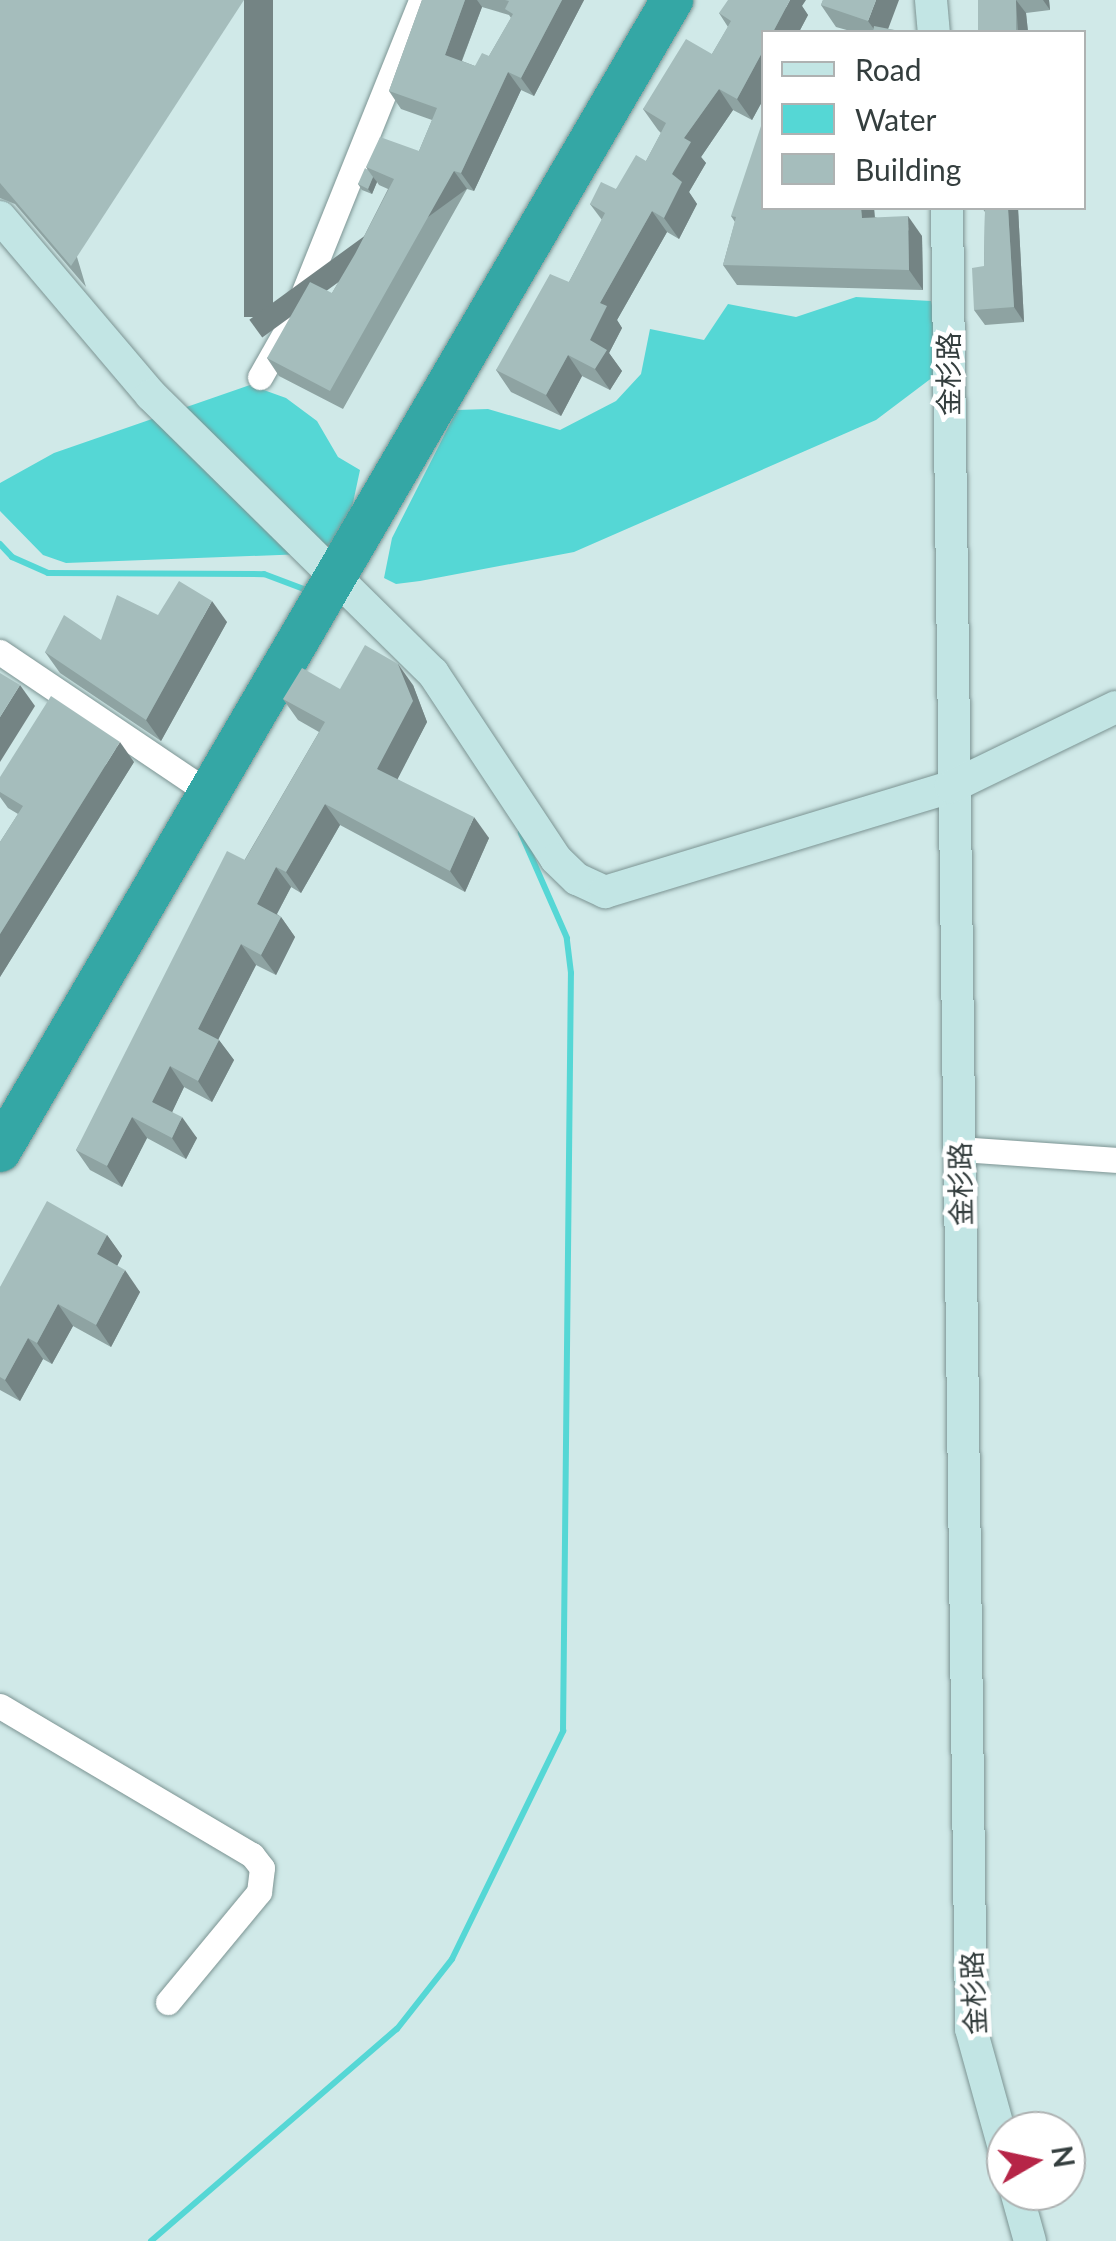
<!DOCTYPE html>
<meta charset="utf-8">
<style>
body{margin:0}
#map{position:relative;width:1116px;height:2241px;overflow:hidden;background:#d0e9e8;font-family:Lato,"Noto Sans SC",sans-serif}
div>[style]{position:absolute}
.water>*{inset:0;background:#55d7d5}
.stream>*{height:6px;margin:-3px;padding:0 3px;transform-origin:3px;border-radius:3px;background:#55d7d5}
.roads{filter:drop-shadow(0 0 2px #7c9493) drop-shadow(0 0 2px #7c9493)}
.street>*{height:25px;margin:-12.5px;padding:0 12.5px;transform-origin:12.5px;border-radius:12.5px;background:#fff}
.secondary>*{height:32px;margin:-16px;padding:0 16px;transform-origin:16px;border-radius:16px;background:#c2e5e4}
.highway>*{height:42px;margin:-21px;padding:0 21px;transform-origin:21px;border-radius:21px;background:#34a7a5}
.wall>*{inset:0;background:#8ea3a2}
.shaded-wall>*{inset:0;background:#748484;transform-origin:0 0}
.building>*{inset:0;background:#a5bdbc;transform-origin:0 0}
span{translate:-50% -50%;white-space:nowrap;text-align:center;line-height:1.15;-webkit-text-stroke:9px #fff;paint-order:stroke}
.street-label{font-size:28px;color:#343e3e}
.legend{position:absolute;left:761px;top:30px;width:325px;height:180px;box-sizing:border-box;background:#fff;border:2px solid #aeb2b2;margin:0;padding:12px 18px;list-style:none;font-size:30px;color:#343e3e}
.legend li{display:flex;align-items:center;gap:20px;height:50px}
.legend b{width:50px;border:2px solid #aeb2b2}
.north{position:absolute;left:986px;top:2111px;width:100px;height:100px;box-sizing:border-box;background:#fff;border:2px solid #aeb2b2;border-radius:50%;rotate:81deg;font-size:28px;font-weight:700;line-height:40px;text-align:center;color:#343e3e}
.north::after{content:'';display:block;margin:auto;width:35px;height:45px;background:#b62547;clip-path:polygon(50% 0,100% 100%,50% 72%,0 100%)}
</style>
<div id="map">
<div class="water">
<div style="clip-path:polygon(856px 297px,931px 301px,936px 324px,937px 374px,876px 420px,574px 552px,420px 581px,396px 584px,384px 578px,392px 538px,457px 410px,488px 409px,560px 430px,616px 401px,641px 374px,650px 329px,704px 340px,728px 304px,796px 317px)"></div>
<div style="clip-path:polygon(250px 385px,286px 398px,317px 421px,338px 457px,360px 470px,347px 531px,330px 553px,66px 563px,43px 555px,0 511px,0 483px,54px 453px)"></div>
</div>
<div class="stream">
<div style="left:0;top:544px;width:18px;rotate:47deg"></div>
<div style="left:12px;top:557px;width:39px;rotate:24deg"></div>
<div style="left:48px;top:573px;width:216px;rotate:0.3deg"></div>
<div style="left:264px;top:574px;width:51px;rotate:20.6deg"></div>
<div style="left:151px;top:2241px;width:325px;rotate:-40.8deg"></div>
<div style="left:397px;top:2029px;width:89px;rotate:-51.8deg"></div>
<div style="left:452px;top:1959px;width:254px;rotate:-64deg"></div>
<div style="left:563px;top:1731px;width:758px;rotate:-89.4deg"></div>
<div style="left:571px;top:973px;width:35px;rotate:-97deg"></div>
<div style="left:567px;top:938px;width:115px;rotate:-113.7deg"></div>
</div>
<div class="roads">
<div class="street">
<div style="left:260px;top:377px;width:67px;rotate:-60.4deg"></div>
<div style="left:293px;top:319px;width:344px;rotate:-68.1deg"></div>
<div style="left:0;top:652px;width:252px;rotate:34deg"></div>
<div style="left:960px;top:1149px;width:156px;rotate:4deg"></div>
<div style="left:0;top:1706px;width:293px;rotate:30.6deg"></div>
<div style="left:252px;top:1855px;width:16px;rotate:52deg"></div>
<div style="left:262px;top:1868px;width:24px;rotate:97deg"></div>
<div style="left:259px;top:1892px;width:143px;rotate:129.6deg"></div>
</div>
<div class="secondary">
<div style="left:931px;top:0;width:32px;rotate:85deg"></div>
<div style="left:947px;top:208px;width:1821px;rotate:89.24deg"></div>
<div style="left:971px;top:2029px;width:131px;rotate:74.5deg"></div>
<div style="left:0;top:217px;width:233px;rotate:49.7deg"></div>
<div style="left:151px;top:395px;width:396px;rotate:44.6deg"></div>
<div style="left:433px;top:673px;width:223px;rotate:56.5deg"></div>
<div style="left:556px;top:859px;width:29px;rotate:44deg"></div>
<div style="left:577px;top:879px;width:31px;rotate:25deg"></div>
<div style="left:605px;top:892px;width:362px;rotate:-16.9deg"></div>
<div style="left:951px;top:787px;width:183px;rotate:-25.9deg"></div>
<div style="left:1016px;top:2191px;width:52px;rotate:74.4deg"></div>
</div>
<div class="highway">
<div style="left:0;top:1151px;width:1333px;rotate:-59.72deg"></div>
</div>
</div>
<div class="wall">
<div style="clip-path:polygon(0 0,86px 287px,15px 204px,0 198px)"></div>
<div style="clip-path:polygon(evenodd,422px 0,584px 0,534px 96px,521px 90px,474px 191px,467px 189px,343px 409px,279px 376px,267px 358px,332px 293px,355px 254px,388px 189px,379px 185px,377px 182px,372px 194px,362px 190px,358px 184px,368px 170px,366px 167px,419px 151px,432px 120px,401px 109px,389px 91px,422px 0,482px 7px,509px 15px,511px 18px,489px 56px,475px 66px,462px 61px,482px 7px)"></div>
<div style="clip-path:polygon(823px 0,888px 29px,905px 32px,854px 32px,836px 27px,821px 5px)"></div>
<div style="clip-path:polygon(978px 0,1049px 0,1050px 10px,1026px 13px,1028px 32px,981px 32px)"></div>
<div style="clip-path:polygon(802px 6px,808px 15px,799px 32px,764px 32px,764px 98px,752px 120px,733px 110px,701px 157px,706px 163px,689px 192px,697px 204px,679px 239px,667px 232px,617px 320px,622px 328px,609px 353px,622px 371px,610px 390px,582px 376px,561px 416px,511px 392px,496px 370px,569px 282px,602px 220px,590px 204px,616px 189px,646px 161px,661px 133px,658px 130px,643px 109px,712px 54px,728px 27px,719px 13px)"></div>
<div style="clip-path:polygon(764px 208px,874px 208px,875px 217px,922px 236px,923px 290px,737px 285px,723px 265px,735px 222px,731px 216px)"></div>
<div style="clip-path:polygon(982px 208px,1018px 208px,1024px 322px,985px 325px,974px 310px,984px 266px,985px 212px)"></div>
<div style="clip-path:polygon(158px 615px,227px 622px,161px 741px,60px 673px,45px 652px,101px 640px)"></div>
<div style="clip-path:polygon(413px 685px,427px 722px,397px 779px,489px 838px,465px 892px,340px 825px,301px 893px,291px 887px,277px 914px,281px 917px,295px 937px,276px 975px,256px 965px,218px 1039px,234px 1060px,212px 1102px,184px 1087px,172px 1112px,197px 1138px,186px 1159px,147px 1138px,122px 1187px,90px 1170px,76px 1150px,319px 732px,298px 720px,283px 699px,340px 689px)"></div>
<div style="clip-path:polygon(134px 762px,0 977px,0 842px,18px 814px,8px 808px,0 797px,0 777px)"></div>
<div style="clip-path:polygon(107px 1235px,122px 1256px,117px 1266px,140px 1292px,111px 1347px,73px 1326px,52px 1364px,43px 1359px,20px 1401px,0 1390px,0 1287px)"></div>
</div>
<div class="shaded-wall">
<div style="left:244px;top:0;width:29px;height:317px"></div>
<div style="clip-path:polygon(465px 0,477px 0,482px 7px,457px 73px,445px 55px)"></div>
<div style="clip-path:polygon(562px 0,584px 0,534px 96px,521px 78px)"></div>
<div style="clip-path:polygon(790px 0,806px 0,802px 6px,808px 15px,799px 32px,773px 32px)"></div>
<div style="clip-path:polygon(876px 0,899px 0,887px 32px,876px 32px,868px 21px)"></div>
<div style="clip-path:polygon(1016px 0,1026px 13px,1028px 32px,1018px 32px)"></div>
<div style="clip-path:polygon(1043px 0,1049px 0,1050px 10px)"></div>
<div style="clip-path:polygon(764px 49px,764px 98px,752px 120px,737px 99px)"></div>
<div style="clip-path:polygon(508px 72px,521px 90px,474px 191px,461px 173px)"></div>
<div style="clip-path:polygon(719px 89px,733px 110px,701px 157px,706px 163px,689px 192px,697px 204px,679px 239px,664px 218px,672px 174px,684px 138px)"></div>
<div style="left:454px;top:171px;width:22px;height:253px;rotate:54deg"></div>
<div style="clip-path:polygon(373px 177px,377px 182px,372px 194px,368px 189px)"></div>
<div style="clip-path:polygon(861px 208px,874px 208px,876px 238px,862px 218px)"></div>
<div style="clip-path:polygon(1008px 208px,1018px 208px,1024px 322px,1014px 307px)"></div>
<div style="clip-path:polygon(652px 211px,667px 232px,617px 320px,622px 328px,609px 353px,622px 371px,610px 390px,595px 369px,590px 340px,600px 303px)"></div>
<div style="clip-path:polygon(908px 216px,922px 236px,923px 290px,909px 270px)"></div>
<div style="clip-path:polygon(568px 355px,582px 376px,561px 416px,546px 395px)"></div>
<div style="clip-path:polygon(212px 601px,227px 622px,161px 741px,146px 720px)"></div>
<div style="clip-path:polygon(398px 664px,413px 685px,427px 722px,392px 790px,377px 769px)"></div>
<div style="clip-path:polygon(20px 685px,35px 706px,0 762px,0 717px)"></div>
<div style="clip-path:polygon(120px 742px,134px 762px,0 977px,0 934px)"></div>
<div style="clip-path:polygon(325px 804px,340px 825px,301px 893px,286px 872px)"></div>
<div style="clip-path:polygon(474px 817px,489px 838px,465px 892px,450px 871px)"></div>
<div style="clip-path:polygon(276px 867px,291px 887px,271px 925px,257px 904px)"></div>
<div style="clip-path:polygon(281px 917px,295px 937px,276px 975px,261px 955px)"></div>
<div style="clip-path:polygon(241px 944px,256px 965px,213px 1050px,198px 1029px)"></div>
<div style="clip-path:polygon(219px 1040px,234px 1060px,212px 1102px,198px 1081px)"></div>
<div style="clip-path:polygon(170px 1066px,184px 1087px,167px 1123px,152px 1102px)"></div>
<div style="clip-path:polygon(132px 1117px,147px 1138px,122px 1187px,107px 1166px)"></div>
<div style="clip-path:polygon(182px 1117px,197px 1138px,186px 1159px,172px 1138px)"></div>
<div style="clip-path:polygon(107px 1235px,122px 1256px,112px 1276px,97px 1254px)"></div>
<div style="clip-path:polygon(125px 1270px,140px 1292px,111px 1347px,96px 1325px)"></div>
<div style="clip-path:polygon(58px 1304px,73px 1326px,52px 1364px,37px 1343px)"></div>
<div style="clip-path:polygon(28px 1338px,43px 1359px,20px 1401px,5px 1380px)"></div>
</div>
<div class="building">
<div style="clip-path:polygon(0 0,244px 0,71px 266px,0 183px)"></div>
<div style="clip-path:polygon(422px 0,465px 0,445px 55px,475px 66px,482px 53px,489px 56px,513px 14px,505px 9px,509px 1px,505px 0,562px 0,521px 78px,508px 72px,461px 173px,454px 171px,330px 391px,267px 358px,310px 282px,332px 293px,355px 254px,394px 179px,366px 167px,380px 137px,419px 151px,437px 108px,389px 91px)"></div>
<div style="clip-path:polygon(728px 0,790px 0,773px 32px,764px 32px,764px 49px,737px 99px,719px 89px,684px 138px,691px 142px,672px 174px,682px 182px,664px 218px,652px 211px,600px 303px,607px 306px,590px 340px,607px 350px,595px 369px,568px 355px,546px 395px,496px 370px,550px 274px,569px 282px,605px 213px,590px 204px,601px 182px,616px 189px,636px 155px,646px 161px,666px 123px,643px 109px,686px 39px,712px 54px,731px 21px,719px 13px)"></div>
<div style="clip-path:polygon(823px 0,876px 0,868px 21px,821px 5px)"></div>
<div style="left:978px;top:0;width:38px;height:32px"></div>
<div style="clip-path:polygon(874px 26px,905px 32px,873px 32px)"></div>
<div style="clip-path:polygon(762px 123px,764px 123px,764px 208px,861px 208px,862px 218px,908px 216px,909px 270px,723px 265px,736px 217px,731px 216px)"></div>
<div style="clip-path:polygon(365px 168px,368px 170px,373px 177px,368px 189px,358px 184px)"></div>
<div style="clip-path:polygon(985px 208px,1008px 208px,1014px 307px,974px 310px,972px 268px,984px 266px)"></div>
<div style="clip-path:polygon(179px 581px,212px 601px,146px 720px,45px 652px,64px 615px,101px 640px,117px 595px,158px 615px)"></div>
<div style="clip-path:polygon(365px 645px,398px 664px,413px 701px,377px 769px,474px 817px,450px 871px,325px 804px,286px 872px,276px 867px,257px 904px,281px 917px,261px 955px,241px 944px,198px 1029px,219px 1040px,198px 1081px,170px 1066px,152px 1102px,182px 1117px,172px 1138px,132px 1117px,107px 1166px,76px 1150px,227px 851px,245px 860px,325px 722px,283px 699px,302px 668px,340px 689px)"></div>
<div style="clip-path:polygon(0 673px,20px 685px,0 717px)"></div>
<div style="clip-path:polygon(51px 696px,120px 742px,0 934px,0 842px,23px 806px,0 792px,0 777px)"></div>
<div style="clip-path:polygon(47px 1201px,107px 1235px,97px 1254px,125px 1270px,96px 1325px,58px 1304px,37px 1343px,28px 1338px,5px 1380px,0 1377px,0 1287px)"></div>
</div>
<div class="street-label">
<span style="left:948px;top:374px;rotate:-90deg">金杉路</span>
<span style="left:960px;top:1184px;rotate:-91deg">金杉路</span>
<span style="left:973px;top:1993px;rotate:-93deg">金杉路</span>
</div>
<ul class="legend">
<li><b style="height:12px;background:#c2e5e4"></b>Road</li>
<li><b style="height:28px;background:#55d7d5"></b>Water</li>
<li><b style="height:28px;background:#a5bdbc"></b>Building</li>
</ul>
<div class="north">N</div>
</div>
